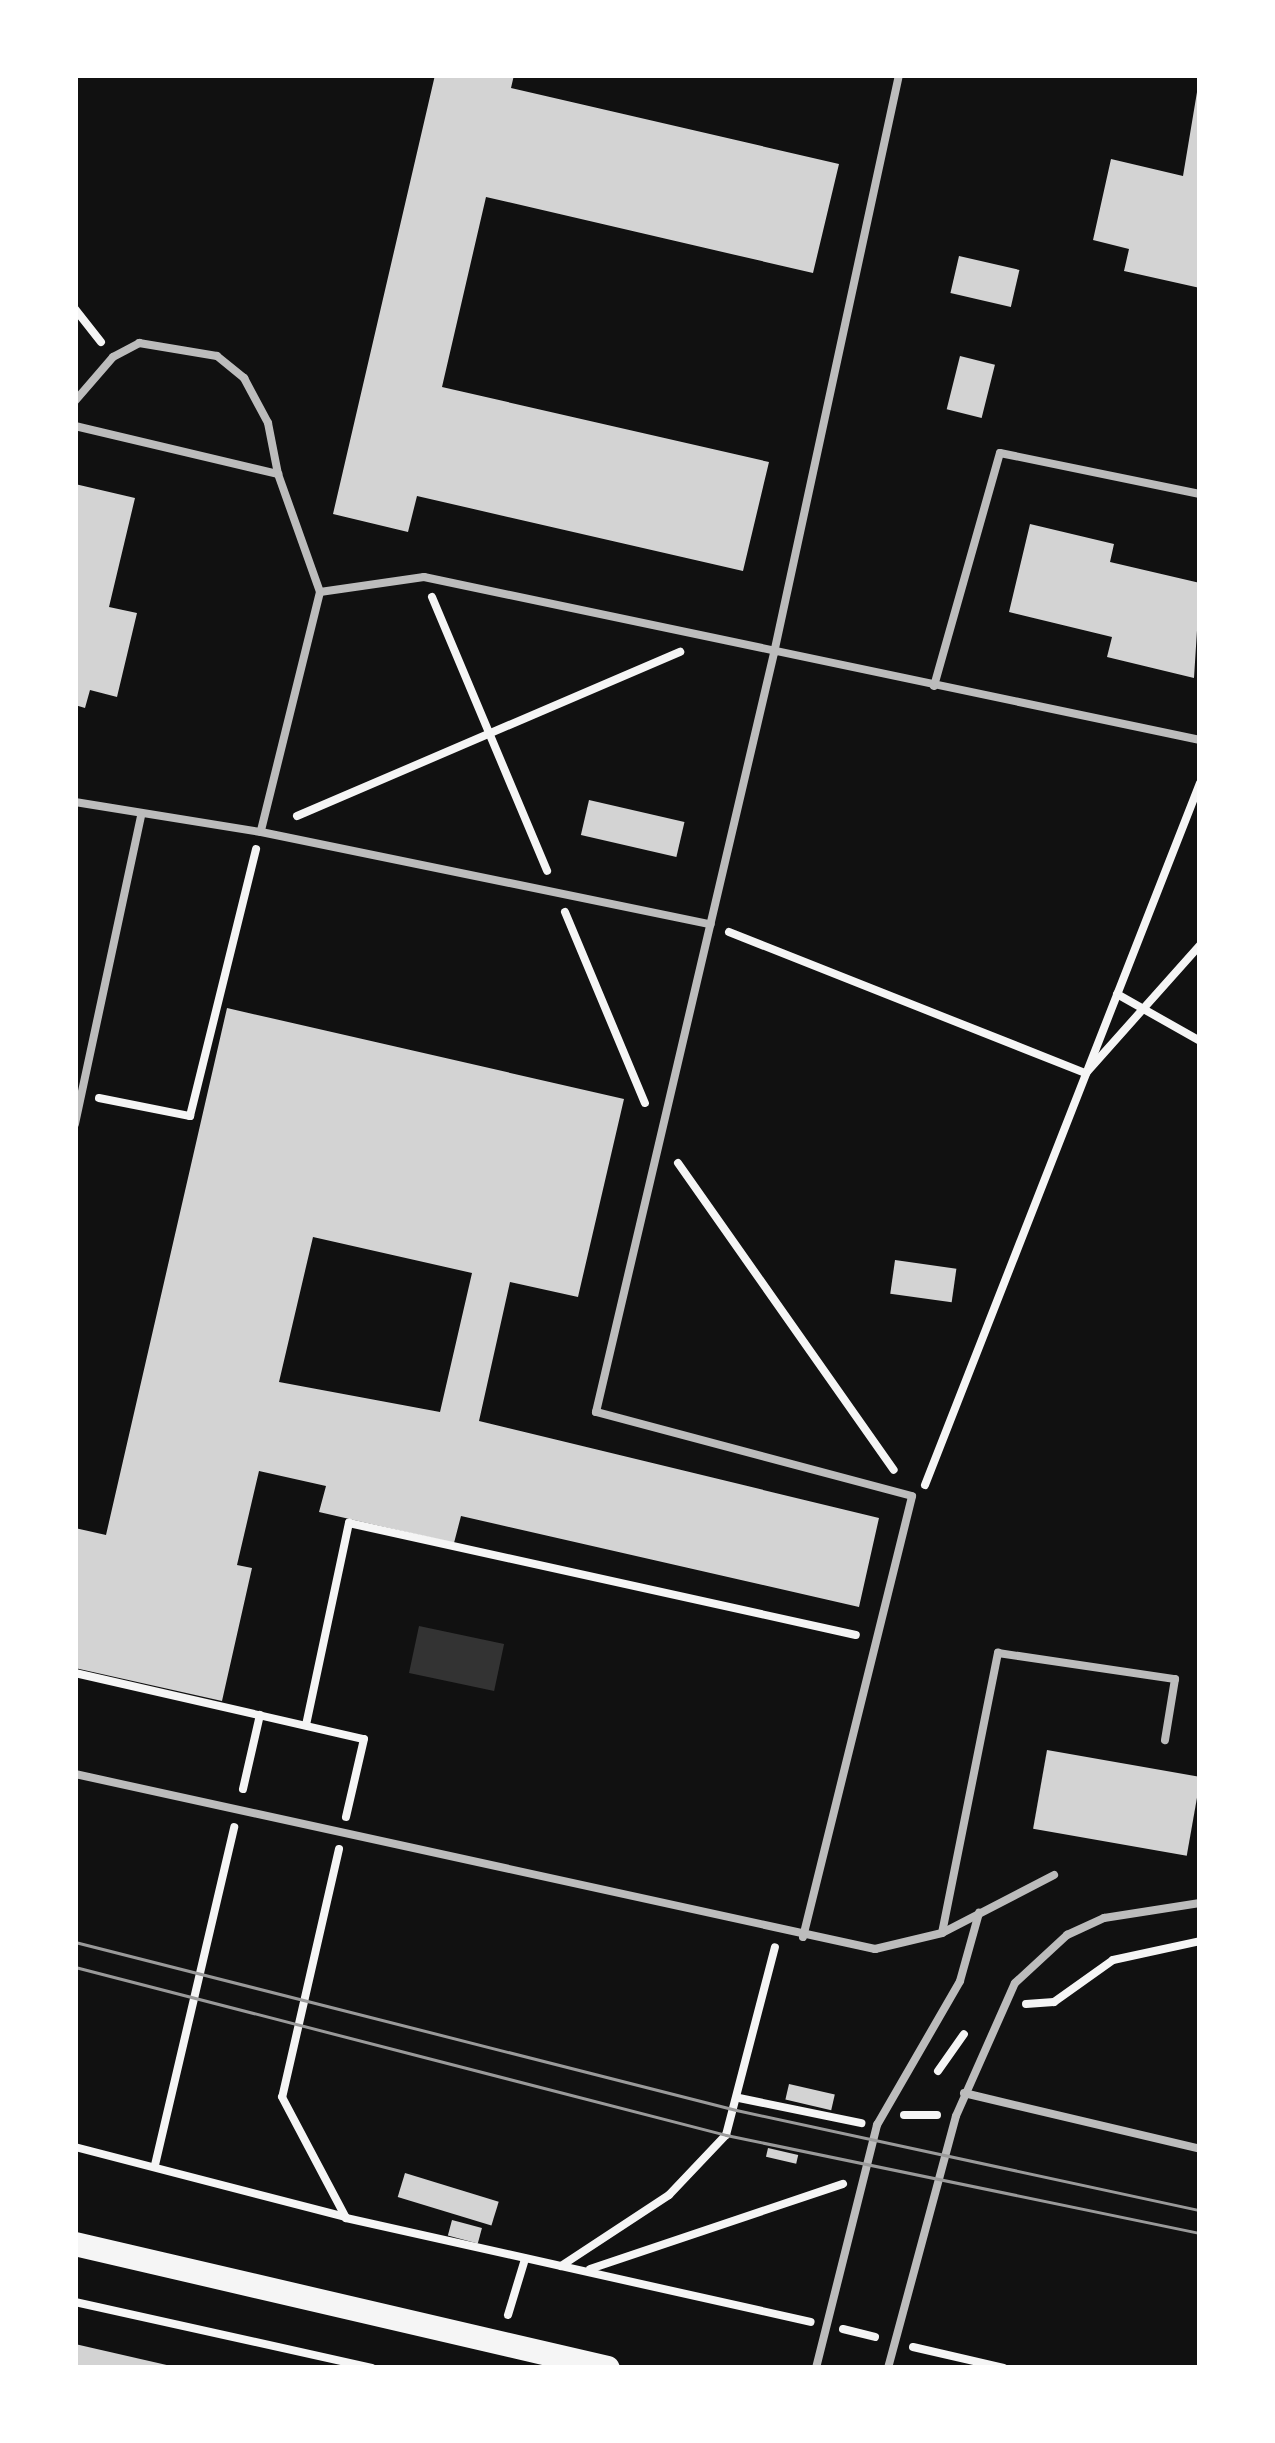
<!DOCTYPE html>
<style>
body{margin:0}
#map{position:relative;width:1275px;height:2443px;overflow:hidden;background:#111;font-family:"Golos Text",sans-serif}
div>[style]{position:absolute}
.water>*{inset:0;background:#333;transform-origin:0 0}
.building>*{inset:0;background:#d3d3d3;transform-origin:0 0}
.path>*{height:8px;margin:-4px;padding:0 4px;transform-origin:4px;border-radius:4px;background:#f5f5f5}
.service>*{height:8px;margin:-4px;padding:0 4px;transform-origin:4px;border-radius:4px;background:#bcbcbc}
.primary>*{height:24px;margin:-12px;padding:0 12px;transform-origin:12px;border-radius:12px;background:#f5f5f5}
.tram>*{height:3px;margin:-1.5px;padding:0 1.5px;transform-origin:1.5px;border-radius:1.5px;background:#9a9a9a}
span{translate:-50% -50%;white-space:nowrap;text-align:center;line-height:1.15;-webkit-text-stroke:9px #fff;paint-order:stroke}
.frame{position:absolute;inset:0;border:78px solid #fff;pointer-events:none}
</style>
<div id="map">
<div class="water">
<div style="left:419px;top:1626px;width:87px;height:48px;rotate:12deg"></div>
</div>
<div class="building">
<div style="clip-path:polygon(435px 75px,514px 75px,511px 88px,839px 164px,813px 273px,486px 197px,442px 387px,769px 462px,743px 571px,417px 496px,408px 532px,333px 514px)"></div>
<div style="clip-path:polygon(1198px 86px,1200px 86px,1200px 288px,1124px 271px,1129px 249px,1093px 240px,1111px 159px,1183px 176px)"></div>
<div style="left:959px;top:256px;width:62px;height:38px;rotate:13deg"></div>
<div style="left:960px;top:356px;width:36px;height:55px;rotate:14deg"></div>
<div style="clip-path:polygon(75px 484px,135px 498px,109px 607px,137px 613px,117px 697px,90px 690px,85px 708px,75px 705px)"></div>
<div style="clip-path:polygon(1030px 524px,1114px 544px,1110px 562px,1200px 583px,1194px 678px,1107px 657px,1112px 637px,1009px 612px)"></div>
<div style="left:589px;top:800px;width:98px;height:36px;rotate:13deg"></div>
<div style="clip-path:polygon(evenodd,227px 1008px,624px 1099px,578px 1297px,510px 1282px,479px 1421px,879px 1518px,859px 1607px,461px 1516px,454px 1543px,319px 1512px,326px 1486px,259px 1471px,237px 1565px,252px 1568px,222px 1701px,75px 1668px,75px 1528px,106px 1535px,227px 1008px,313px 1237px,472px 1273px,440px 1412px,279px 1382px,313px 1237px)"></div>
<div style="left:895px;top:1260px;width:62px;height:34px;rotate:8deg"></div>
<div style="left:1047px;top:1750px;width:156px;height:80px;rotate:10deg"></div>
<div style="left:789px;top:2084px;width:47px;height:16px;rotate:13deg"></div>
<div style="left:768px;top:2148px;width:31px;height:9px;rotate:13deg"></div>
<div style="left:405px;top:2173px;width:98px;height:25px;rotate:17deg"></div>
<div style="left:452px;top:2220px;width:31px;height:16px;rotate:15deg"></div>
<div style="clip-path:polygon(75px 2344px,171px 2366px,171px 2368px,75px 2368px)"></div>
</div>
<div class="path">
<div style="left:75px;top:309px;width:42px;rotate:51.8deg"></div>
<div style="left:432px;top:597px;width:297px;rotate:67.2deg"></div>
<div style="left:297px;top:816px;width:417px;rotate:-23.2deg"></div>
<div style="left:565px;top:912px;width:207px;rotate:67.3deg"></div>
<div style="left:729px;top:932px;width:384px;rotate:21.6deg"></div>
<div style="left:1086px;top:1073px;width:171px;rotate:-48.3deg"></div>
<div style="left:1117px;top:994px;width:95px;rotate:29.5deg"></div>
<div style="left:99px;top:1098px;width:93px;rotate:11.2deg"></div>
<div style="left:190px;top:1116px;width:275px;rotate:-76.1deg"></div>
<div style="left:678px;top:1163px;width:375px;rotate:54.9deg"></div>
<div style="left:925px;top:1485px;width:754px;rotate:-68.61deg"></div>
<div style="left:75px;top:1673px;width:296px;rotate:12.9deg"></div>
<div style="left:364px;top:1739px;width:80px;rotate:103deg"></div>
<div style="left:306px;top:1725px;width:207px;rotate:-78deg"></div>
<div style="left:349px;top:1523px;width:519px;rotate:12.46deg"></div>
<div style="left:243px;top:1789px;width:76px;rotate:-77.1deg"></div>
<div style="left:339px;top:1849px;width:254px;rotate:102.9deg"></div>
<div style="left:282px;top:2097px;width:137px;rotate:62.1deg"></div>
<div style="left:346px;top:2218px;width:476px;rotate:12.6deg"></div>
<div style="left:1026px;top:2004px;width:28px;rotate:-4deg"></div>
<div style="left:1054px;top:2002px;width:72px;rotate:-35.4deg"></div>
<div style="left:1113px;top:1960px;width:89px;rotate:-12.3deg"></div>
<div style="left:938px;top:2071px;width:45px;rotate:-54.9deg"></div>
<div style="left:739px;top:2098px;width:125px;rotate:11.6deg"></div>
<div style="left:904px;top:2115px;width:33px"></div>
<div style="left:75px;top:2147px;width:279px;rotate:14.5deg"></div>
<div style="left:155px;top:2165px;width:347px;rotate:-76.8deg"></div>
<div style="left:561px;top:2266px;width:129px;rotate:-33.3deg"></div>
<div style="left:669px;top:2195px;width:83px;rotate:-46.5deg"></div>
<div style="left:726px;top:2135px;width:194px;rotate:-75.4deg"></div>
<div style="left:590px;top:2269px;width:267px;rotate:-18.6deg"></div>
<div style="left:75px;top:2302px;width:304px;rotate:12.5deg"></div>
<div style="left:508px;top:2315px;width:59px;rotate:-73.1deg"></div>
<div style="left:843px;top:2329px;width:33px;rotate:14deg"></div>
<div style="left:913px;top:2347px;width:93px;rotate:13deg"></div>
</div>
<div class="service">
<div style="left:75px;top:401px;width:58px;rotate:-49.2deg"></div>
<div style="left:113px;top:357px;width:30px;rotate:-28deg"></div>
<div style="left:139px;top:343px;width:79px;rotate:9.5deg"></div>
<div style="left:217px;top:356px;width:35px;rotate:39deg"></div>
<div style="left:244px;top:378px;width:51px;rotate:61.9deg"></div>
<div style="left:268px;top:423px;width:52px;rotate:78.9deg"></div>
<div style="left:75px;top:426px;width:209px;rotate:13.3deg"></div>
<div style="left:278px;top:474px;width:125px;rotate:70.4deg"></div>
<div style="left:320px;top:592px;width:246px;rotate:103.9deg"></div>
<div style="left:320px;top:592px;width:105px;rotate:-8.2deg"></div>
<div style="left:424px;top:577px;width:793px;rotate:11.86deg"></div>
<div style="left:934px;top:686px;width:242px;rotate:-74.2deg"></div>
<div style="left:1000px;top:453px;width:204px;rotate:11.6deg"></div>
<div style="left:75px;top:802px;width:188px;rotate:9.2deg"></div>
<div style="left:261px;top:832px;width:459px;rotate:11.6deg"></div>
<div style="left:75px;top:1124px;width:315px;rotate:-77.9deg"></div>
<div style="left:75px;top:1774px;width:819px;rotate:12.34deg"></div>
<div style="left:875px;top:1949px;width:69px;rotate:-13.4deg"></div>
<div style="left:942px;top:1933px;width:286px;rotate:-78.7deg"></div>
<div style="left:998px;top:1653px;width:179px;rotate:8.4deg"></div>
<div style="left:1175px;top:1679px;width:62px;rotate:99.3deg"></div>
<div style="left:944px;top:1932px;width:124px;rotate:-27.4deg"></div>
<div style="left:803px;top:1937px;width:454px;rotate:-76.1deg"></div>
<div style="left:912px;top:1496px;width:327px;rotate:-165.1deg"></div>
<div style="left:596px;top:1412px;width:780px;rotate:-76.8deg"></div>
<div style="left:774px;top:653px;width:591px;rotate:-77.8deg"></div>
<div style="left:964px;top:2093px;width:243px;rotate:13.3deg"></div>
<div style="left:816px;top:2368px;width:251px;rotate:-75.9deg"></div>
<div style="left:877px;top:2125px;width:166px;rotate:-60deg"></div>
<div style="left:960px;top:1981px;width:71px;rotate:-74.4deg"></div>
<div style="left:888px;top:2368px;width:261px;rotate:-74.9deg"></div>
<div style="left:956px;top:2116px;width:145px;rotate:-66.1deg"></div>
<div style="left:1015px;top:1983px;width:71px;rotate:-42.7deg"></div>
<div style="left:1067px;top:1935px;width:41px;rotate:-24.7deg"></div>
<div style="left:1104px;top:1918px;width:97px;rotate:-8.9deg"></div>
</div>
<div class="primary">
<div style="left:75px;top:2244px;width:547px;rotate:13.1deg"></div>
</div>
<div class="tram">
<div style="left:75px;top:1942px;width:682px;rotate:14.26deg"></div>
<div style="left:736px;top:2110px;width:475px;rotate:12.2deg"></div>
<div style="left:75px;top:1967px;width:672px;rotate:14.47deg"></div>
<div style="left:726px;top:2135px;width:484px;rotate:11.7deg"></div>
</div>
<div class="frame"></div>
</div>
